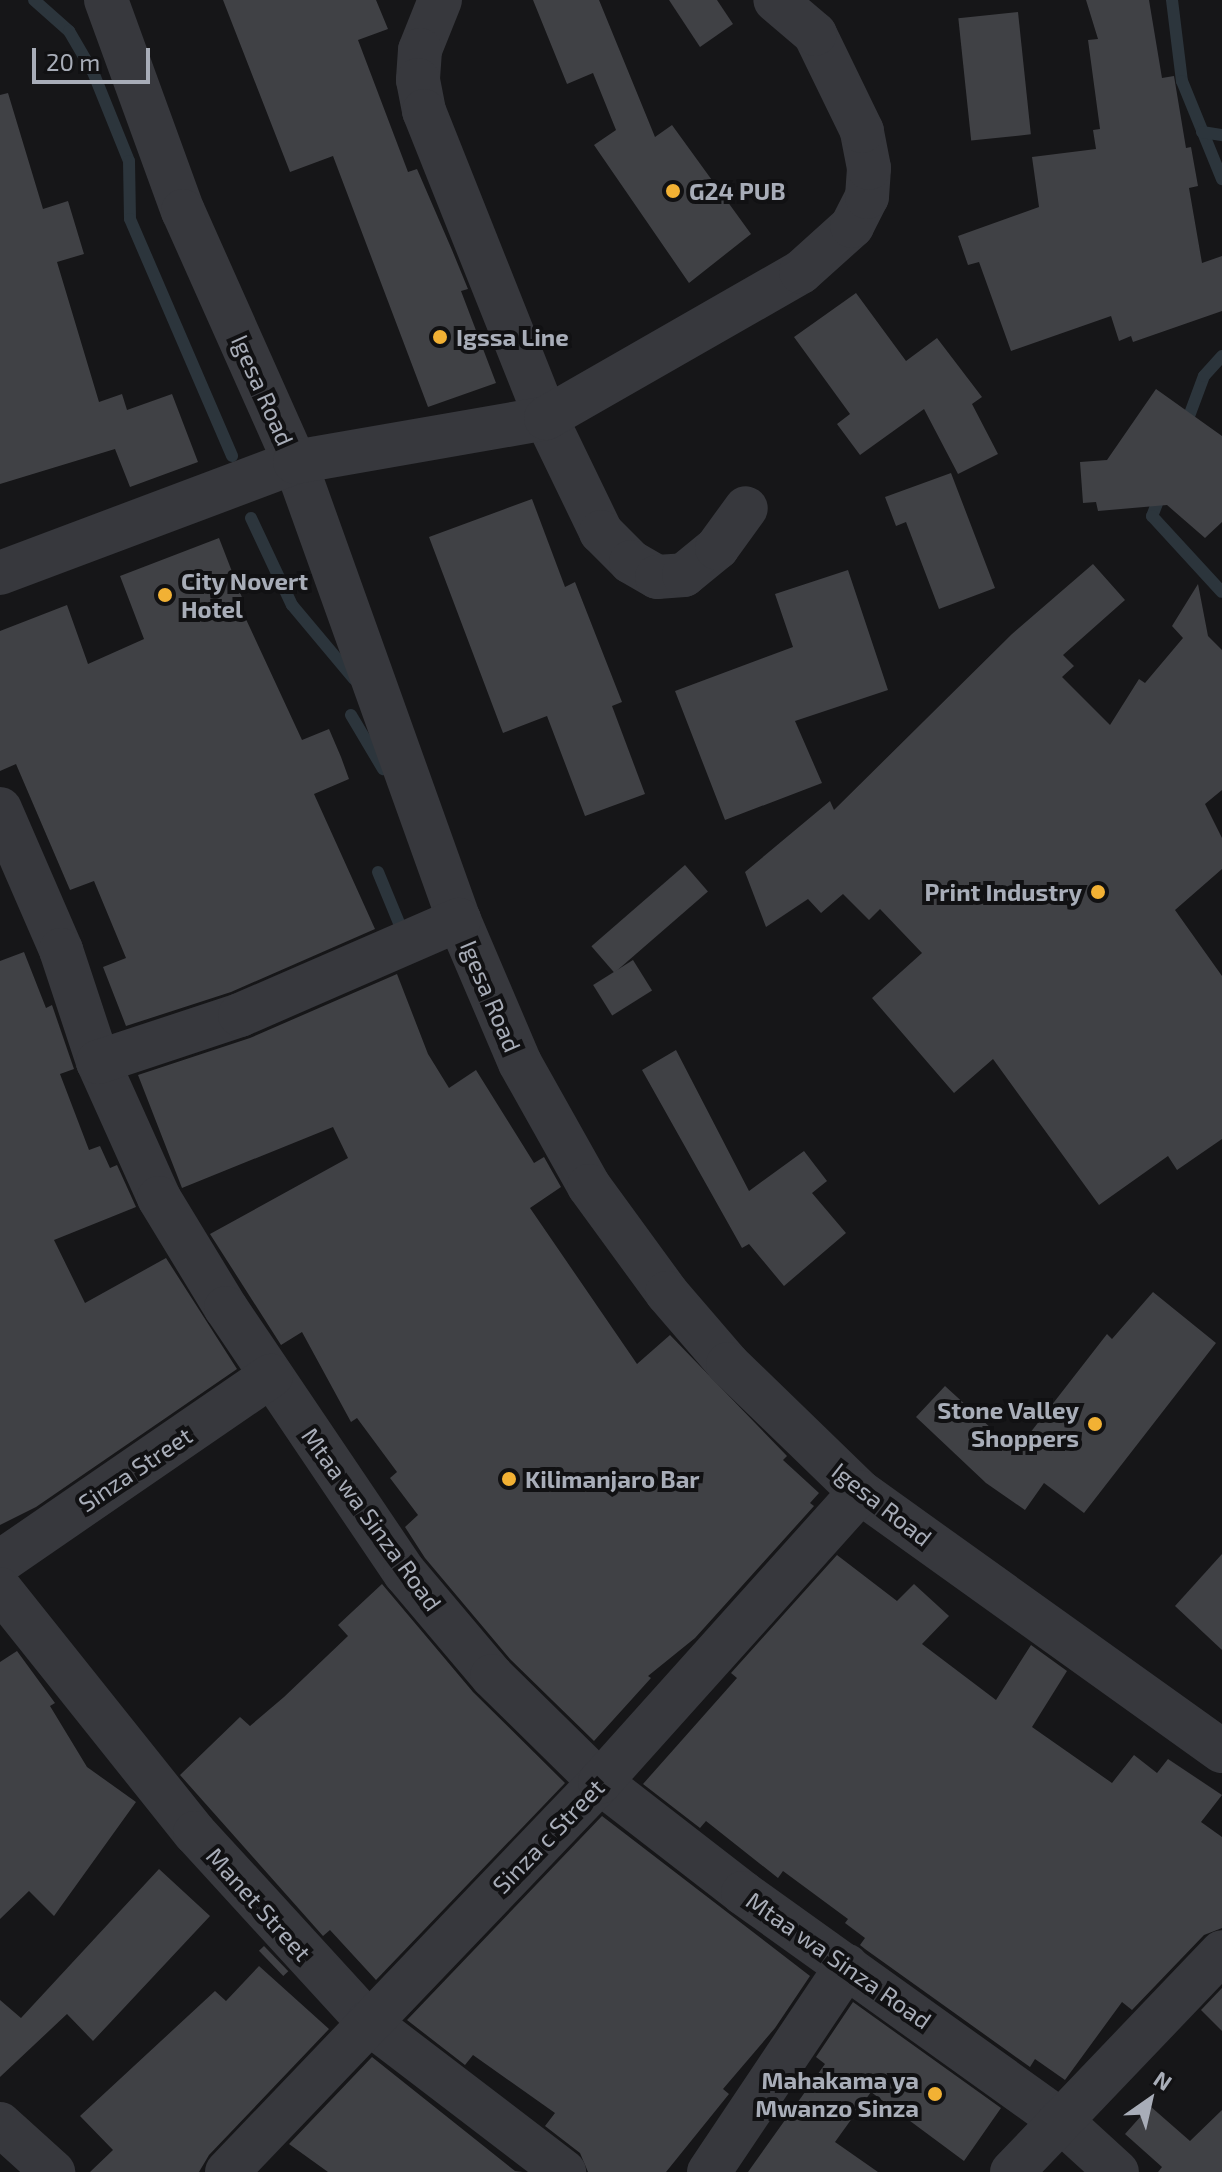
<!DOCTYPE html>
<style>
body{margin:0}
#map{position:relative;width:1222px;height:2172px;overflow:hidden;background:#161618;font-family:"Exo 2",sans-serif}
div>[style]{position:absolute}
.stream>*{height:12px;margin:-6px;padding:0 6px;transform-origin:6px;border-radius:6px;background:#2c353c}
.building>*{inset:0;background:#404145;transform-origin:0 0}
.minor>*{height:44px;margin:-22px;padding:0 22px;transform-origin:22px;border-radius:22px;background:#37383d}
.dots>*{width:22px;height:22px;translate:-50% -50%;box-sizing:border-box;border:4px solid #111113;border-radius:50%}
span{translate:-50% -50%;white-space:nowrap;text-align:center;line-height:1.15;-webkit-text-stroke:8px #111113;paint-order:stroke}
.poi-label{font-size:24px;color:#a8adb8;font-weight:700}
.left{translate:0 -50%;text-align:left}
.right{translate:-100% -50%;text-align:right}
.street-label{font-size:24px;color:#a8adb8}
.north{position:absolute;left:1110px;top:2060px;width:80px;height:80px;-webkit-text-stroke:6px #111113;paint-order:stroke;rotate:34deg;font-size:22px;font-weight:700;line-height:32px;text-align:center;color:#a8adb8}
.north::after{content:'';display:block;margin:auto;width:28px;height:36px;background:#a8adb8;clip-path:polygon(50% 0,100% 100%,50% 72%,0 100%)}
.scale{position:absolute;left:32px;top:48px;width:118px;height:36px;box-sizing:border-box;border:4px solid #a8adb8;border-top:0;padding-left:10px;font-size:24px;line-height:28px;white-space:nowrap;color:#a8adb8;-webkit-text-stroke:6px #111113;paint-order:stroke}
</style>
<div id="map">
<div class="stream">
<div style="left:34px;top:0;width:47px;rotate:41.5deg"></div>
<div style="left:69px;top:31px;width:48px;rotate:59.7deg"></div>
<div style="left:93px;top:72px;width:96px;rotate:68deg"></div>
<div style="left:129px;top:161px;width:58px;rotate:89deg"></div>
<div style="left:130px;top:219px;width:258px;rotate:66.7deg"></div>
<div style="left:1172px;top:0;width:82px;rotate:83deg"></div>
<div style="left:1182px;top:81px;width:106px;rotate:67.8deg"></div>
<div style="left:1202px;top:132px;width:20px;rotate:9deg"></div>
<div style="left:1185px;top:427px;width:54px;rotate:-69.6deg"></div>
<div style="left:1204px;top:376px;width:27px;rotate:-48deg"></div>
<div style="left:1161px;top:493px;width:25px;rotate:111deg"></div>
<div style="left:1152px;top:516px;width:103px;rotate:47.4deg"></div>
<div style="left:251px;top:518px;width:96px;rotate:64.8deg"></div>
<div style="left:292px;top:605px;width:97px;rotate:50deg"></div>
<div style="left:351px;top:715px;width:63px;rotate:59.3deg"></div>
<div style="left:378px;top:872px;width:68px;rotate:67.6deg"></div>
</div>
<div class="building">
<div style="clip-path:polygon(223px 0,376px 0,388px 29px,358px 40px,408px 172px,417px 169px,452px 250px,468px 289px,461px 291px,496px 383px,428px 407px,333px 156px,290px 172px)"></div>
<div style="clip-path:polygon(533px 0,599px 0,655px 137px,672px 125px,751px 234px,689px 283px,594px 145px,616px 130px,593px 73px,567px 84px)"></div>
<div style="clip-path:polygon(669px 0,717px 0,733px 24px,700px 47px)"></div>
<div style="clip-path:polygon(1086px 0,1149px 0,1162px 78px,1174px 76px,1186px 148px,1191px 147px,1198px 186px,1189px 188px,1202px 263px,1222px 256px,1222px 311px,1133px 342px,1131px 336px,1119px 341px,1111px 316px,1011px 351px,979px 262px,968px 265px,958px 236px,1039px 207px,1032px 157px,1096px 149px,1093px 130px,1100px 129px,1088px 40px,1098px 39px)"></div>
<div style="left:1018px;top:12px;width:123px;height:60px;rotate:84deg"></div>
<div style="clip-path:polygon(8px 93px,43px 209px,68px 201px,84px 254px,57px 262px,99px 402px,122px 394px,127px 410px,172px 394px,198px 462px,130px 487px,115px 449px,0 484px,0 95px)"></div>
<div style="clip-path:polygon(856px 293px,906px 361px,937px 338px,982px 397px,972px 404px,998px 454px,958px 474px,924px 409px,860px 455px,837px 424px,850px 414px,794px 337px)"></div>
<div style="clip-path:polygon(1156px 389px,1222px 436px,1222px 522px,1205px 538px,1167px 505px,1098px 511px,1096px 502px,1083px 503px,1080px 462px,1107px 460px)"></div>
<div style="clip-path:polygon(951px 473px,995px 588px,939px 609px,906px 522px,896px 526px,885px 497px)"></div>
<div style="clip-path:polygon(532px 499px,565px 587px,575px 582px,622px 702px,612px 706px,645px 794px,585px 816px,547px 716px,503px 733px,429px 537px)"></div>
<div style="clip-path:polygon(219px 538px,243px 600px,238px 602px,302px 740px,329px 729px,341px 757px,349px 779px,314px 794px,375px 929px,231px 992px,126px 1026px,103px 967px,126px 958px,94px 881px,70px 890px,16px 764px,0 771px,0 631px,67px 605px,88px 664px,144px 639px,120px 576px)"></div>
<div style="clip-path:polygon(1093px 564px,1125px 600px,1063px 655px,1074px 666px,1062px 677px,1110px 725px,1139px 679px,1145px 683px,1183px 638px,1172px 626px,1198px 584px,1208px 636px,1222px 650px,1222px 790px,1205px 804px,1222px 838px,1222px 869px,1175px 910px,1222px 976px,1222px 1139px,1177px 1170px,1168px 1156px,1099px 1205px,993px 1059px,954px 1093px,872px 998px,922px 953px,880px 909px,869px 920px,843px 894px,821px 913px,808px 899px,766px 927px,745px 872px,830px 801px,834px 810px,1012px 634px)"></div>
<div style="clip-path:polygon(848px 570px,888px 690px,795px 721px,822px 783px,725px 820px,675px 691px,793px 647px,775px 594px)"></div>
<div style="left:685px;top:865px;width:35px;height:124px;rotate:49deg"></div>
<div style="clip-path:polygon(24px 952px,46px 1008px,52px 1005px,74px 1069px,60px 1074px,89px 1150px,100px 1146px,110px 1168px,117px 1165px,136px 1207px,54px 1240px,85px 1303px,166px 1258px,237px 1369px,36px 1507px,0 1525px,0 961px)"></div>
<div style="left:633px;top:960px;width:36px;height:47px;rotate:58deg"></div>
<div style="clip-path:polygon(397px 974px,428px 1054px,449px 1088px,476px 1070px,534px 1163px,544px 1157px,561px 1187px,530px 1208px,637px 1364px,670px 1335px,787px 1456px,783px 1460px,819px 1493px,810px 1503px,814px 1506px,695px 1638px,648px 1676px,651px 1678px,594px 1741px,510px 1659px,425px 1558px,405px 1527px,418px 1515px,390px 1478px,397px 1472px,357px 1418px,351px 1422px,302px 1332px,281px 1345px,210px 1234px,348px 1158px,333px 1127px,182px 1188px,138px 1075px,250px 1038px)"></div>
<div style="clip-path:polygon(676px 1050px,749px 1191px,804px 1151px,827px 1181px,812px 1193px,846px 1233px,784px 1286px,749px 1244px,742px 1248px,642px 1070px)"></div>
<div style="clip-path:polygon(1153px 1292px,1216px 1343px,1084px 1513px,1044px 1483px,1025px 1510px,986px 1483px,916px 1417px,945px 1386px,1016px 1451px,1107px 1334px,1112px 1339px)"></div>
<div style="clip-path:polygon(1222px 1554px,1222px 1650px,1175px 1606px)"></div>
<div style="clip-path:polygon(837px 1555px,897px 1601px,914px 1584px,949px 1616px,922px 1644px,996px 1700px,1031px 1645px,1067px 1671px,1032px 1727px,1112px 1783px,1134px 1755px,1157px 1773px,1168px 1759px,1222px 1795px,1201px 1822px,1222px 1837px,1222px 1928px,1204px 1935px,1132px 2010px,1122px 2002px,1065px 2080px,1035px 2059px,1030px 2067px,865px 1949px,860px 1945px,865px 1938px,845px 1923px,848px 1919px,783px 1871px,778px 1878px,706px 1821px,700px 1828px,643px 1784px,737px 1678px,731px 1673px)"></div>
<div style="clip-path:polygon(382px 1584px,473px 1692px,565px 1783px,376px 1980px,330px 1930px,323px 1936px,180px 1775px,240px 1717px,250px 1726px,284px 1697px,348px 1636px,338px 1625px)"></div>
<div style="clip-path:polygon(17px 1651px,55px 1703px,50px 1706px,87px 1767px,136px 1802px,54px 1916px,29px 1891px,0 1919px,0 1662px)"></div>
<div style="clip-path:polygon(602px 1816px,810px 1976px,775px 2028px,723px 2089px,729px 2094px,666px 2172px,588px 2172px,580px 2153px,545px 2126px,555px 2113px,473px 2055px,465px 2065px,407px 2020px)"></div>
<div style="clip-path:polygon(159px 1869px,210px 1916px,93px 2041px,67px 2014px,0 2077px,0 2000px,21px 2018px)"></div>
<div style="left:264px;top:1946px;width:35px;height:7px;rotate:46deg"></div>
<div style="clip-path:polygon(259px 1966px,329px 2029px,209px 2155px,199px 2172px,90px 2172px,113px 2150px,80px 2116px,215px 1991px,226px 2001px)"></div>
<div style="clip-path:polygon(1222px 1988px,1222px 2031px,1201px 2010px)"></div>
<div style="clip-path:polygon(853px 2002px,1001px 2108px,964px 2161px,871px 2092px,835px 2142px,878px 2172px,748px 2172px,825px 2064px,816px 2057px)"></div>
<div style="clip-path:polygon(372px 2057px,515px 2171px,523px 2172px,328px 2172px,289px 2144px)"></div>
<div style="clip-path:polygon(1150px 2106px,1190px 2141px,1222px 2110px,1222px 2172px,1158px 2172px,1162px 2167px,1125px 2134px)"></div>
</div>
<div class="minor">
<div style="left:106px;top:0;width:225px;rotate:70deg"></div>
<div style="left:183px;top:211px;width:275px;rotate:66deg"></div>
<div style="left:295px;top:462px;width:486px;rotate:70.3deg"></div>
<div style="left:459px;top:920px;width:155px;rotate:66.9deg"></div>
<div style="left:520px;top:1063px;width:141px;rotate:60.7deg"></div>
<div style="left:589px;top:1186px;width:132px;rotate:53.9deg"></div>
<div style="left:667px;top:1293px;width:94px;rotate:49.3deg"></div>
<div style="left:728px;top:1364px;width:184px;rotate:44.1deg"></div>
<div style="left:860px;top:1492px;width:445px;rotate:35.6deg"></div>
<div style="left:440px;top:0;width:54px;rotate:111.8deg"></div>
<div style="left:420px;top:50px;width:30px;rotate:94deg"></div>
<div style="left:418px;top:80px;width:32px;rotate:79deg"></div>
<div style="left:424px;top:111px;width:330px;rotate:68.3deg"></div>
<div style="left:546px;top:418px;width:127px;rotate:64.2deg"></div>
<div style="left:601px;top:532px;width:42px;rotate:45deg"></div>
<div style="left:631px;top:562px;width:30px;rotate:30deg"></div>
<div style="left:657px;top:577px;width:27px;rotate:-4deg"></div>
<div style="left:684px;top:575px;width:43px;rotate:-39.3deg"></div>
<div style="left:717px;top:548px;width:49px;rotate:-54.1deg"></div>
<div style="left:0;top:573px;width:315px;rotate:-20.6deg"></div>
<div style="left:295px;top:462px;width:255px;rotate:-9.9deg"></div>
<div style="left:546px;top:418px;width:294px;rotate:-29.8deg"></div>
<div style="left:801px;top:272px;width:69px;rotate:-42deg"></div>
<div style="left:852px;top:226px;width:33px;rotate:-63deg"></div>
<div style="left:867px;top:197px;width:29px;rotate:-86deg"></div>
<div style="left:869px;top:168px;width:38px;rotate:-101deg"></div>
<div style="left:862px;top:131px;width:108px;rotate:-115.9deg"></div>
<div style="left:815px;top:34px;width:52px;rotate:-139.6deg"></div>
<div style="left:0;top:809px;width:154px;rotate:66.6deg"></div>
<div style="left:61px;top:950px;width:118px;rotate:71.7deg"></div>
<div style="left:98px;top:1062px;width:149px;rotate:65.8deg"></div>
<div style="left:159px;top:1198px;width:129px;rotate:58.7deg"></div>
<div style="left:226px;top:1308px;width:320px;rotate:56deg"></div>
<div style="left:405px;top:1573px;width:135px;rotate:49.8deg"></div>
<div style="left:492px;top:1676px;width:151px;rotate:44.5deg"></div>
<div style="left:600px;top:1782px;width:181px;rotate:37.8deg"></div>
<div style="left:743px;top:1893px;width:390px;rotate:35.6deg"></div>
<div style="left:1060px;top:2120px;width:77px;rotate:42.4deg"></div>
<div style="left:98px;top:1062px;width:150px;rotate:-18.3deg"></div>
<div style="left:240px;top:1015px;width:239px;rotate:-23.5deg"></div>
<div style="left:0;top:1562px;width:329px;rotate:-34.5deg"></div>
<div style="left:0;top:1589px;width:312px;rotate:51.4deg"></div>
<div style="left:195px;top:1833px;width:256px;rotate:47.5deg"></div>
<div style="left:368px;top:2022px;width:247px;rotate:37.4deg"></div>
<div style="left:0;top:2124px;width:72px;rotate:42.2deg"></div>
<div style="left:227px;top:2172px;width:540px;rotate:-46.28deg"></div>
<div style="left:600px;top:1782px;width:389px;rotate:-48.1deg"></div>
<div style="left:709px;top:2172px;width:248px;rotate:-56.2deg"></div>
<div style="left:1012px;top:2172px;width:304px;rotate:-46.3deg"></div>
</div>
<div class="dots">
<div style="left:673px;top:191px;background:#f2b134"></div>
<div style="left:440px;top:337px;background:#f2b134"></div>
<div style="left:165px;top:595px;background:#f2b134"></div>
<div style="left:1098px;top:892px;background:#f2b134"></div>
<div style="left:1095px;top:1424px;background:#f2b134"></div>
<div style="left:509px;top:1479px;background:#f2b134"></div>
<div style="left:935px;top:2094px;background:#f2b134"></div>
</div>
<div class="poi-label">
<span class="left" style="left:689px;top:191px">G24 PUB</span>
<span class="left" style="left:456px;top:337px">Igssa Line</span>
<span class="left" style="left:181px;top:595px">City Novert<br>Hotel</span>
<span class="right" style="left:1082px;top:892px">Print Industry</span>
<span class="right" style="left:1079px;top:1424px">Stone Valley<br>Shoppers</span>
<span class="left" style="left:525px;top:1479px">Kilimanjaro Bar</span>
<span class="right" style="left:919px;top:2094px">Mahakama ya<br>Mwanzo Sinza</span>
</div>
<div class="street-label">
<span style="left:263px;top:390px;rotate:66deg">Igesa Road</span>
<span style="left:491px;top:996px;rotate:67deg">Igesa Road</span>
<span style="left:135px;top:1469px;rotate:-34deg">Sinza Street</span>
<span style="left:882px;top:1504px;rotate:38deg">Igesa Road</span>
<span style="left:372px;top:1519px;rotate:54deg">Mtaa wa Sinza Road</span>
<span style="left:548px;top:1836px;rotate:-46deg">Sinza c Street</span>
<span style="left:259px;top:1904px;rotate:48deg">Manet Street</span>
<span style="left:839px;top:1960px;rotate:35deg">Mtaa wa Sinza Road</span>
</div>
<div class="north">N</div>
<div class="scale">20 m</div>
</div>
